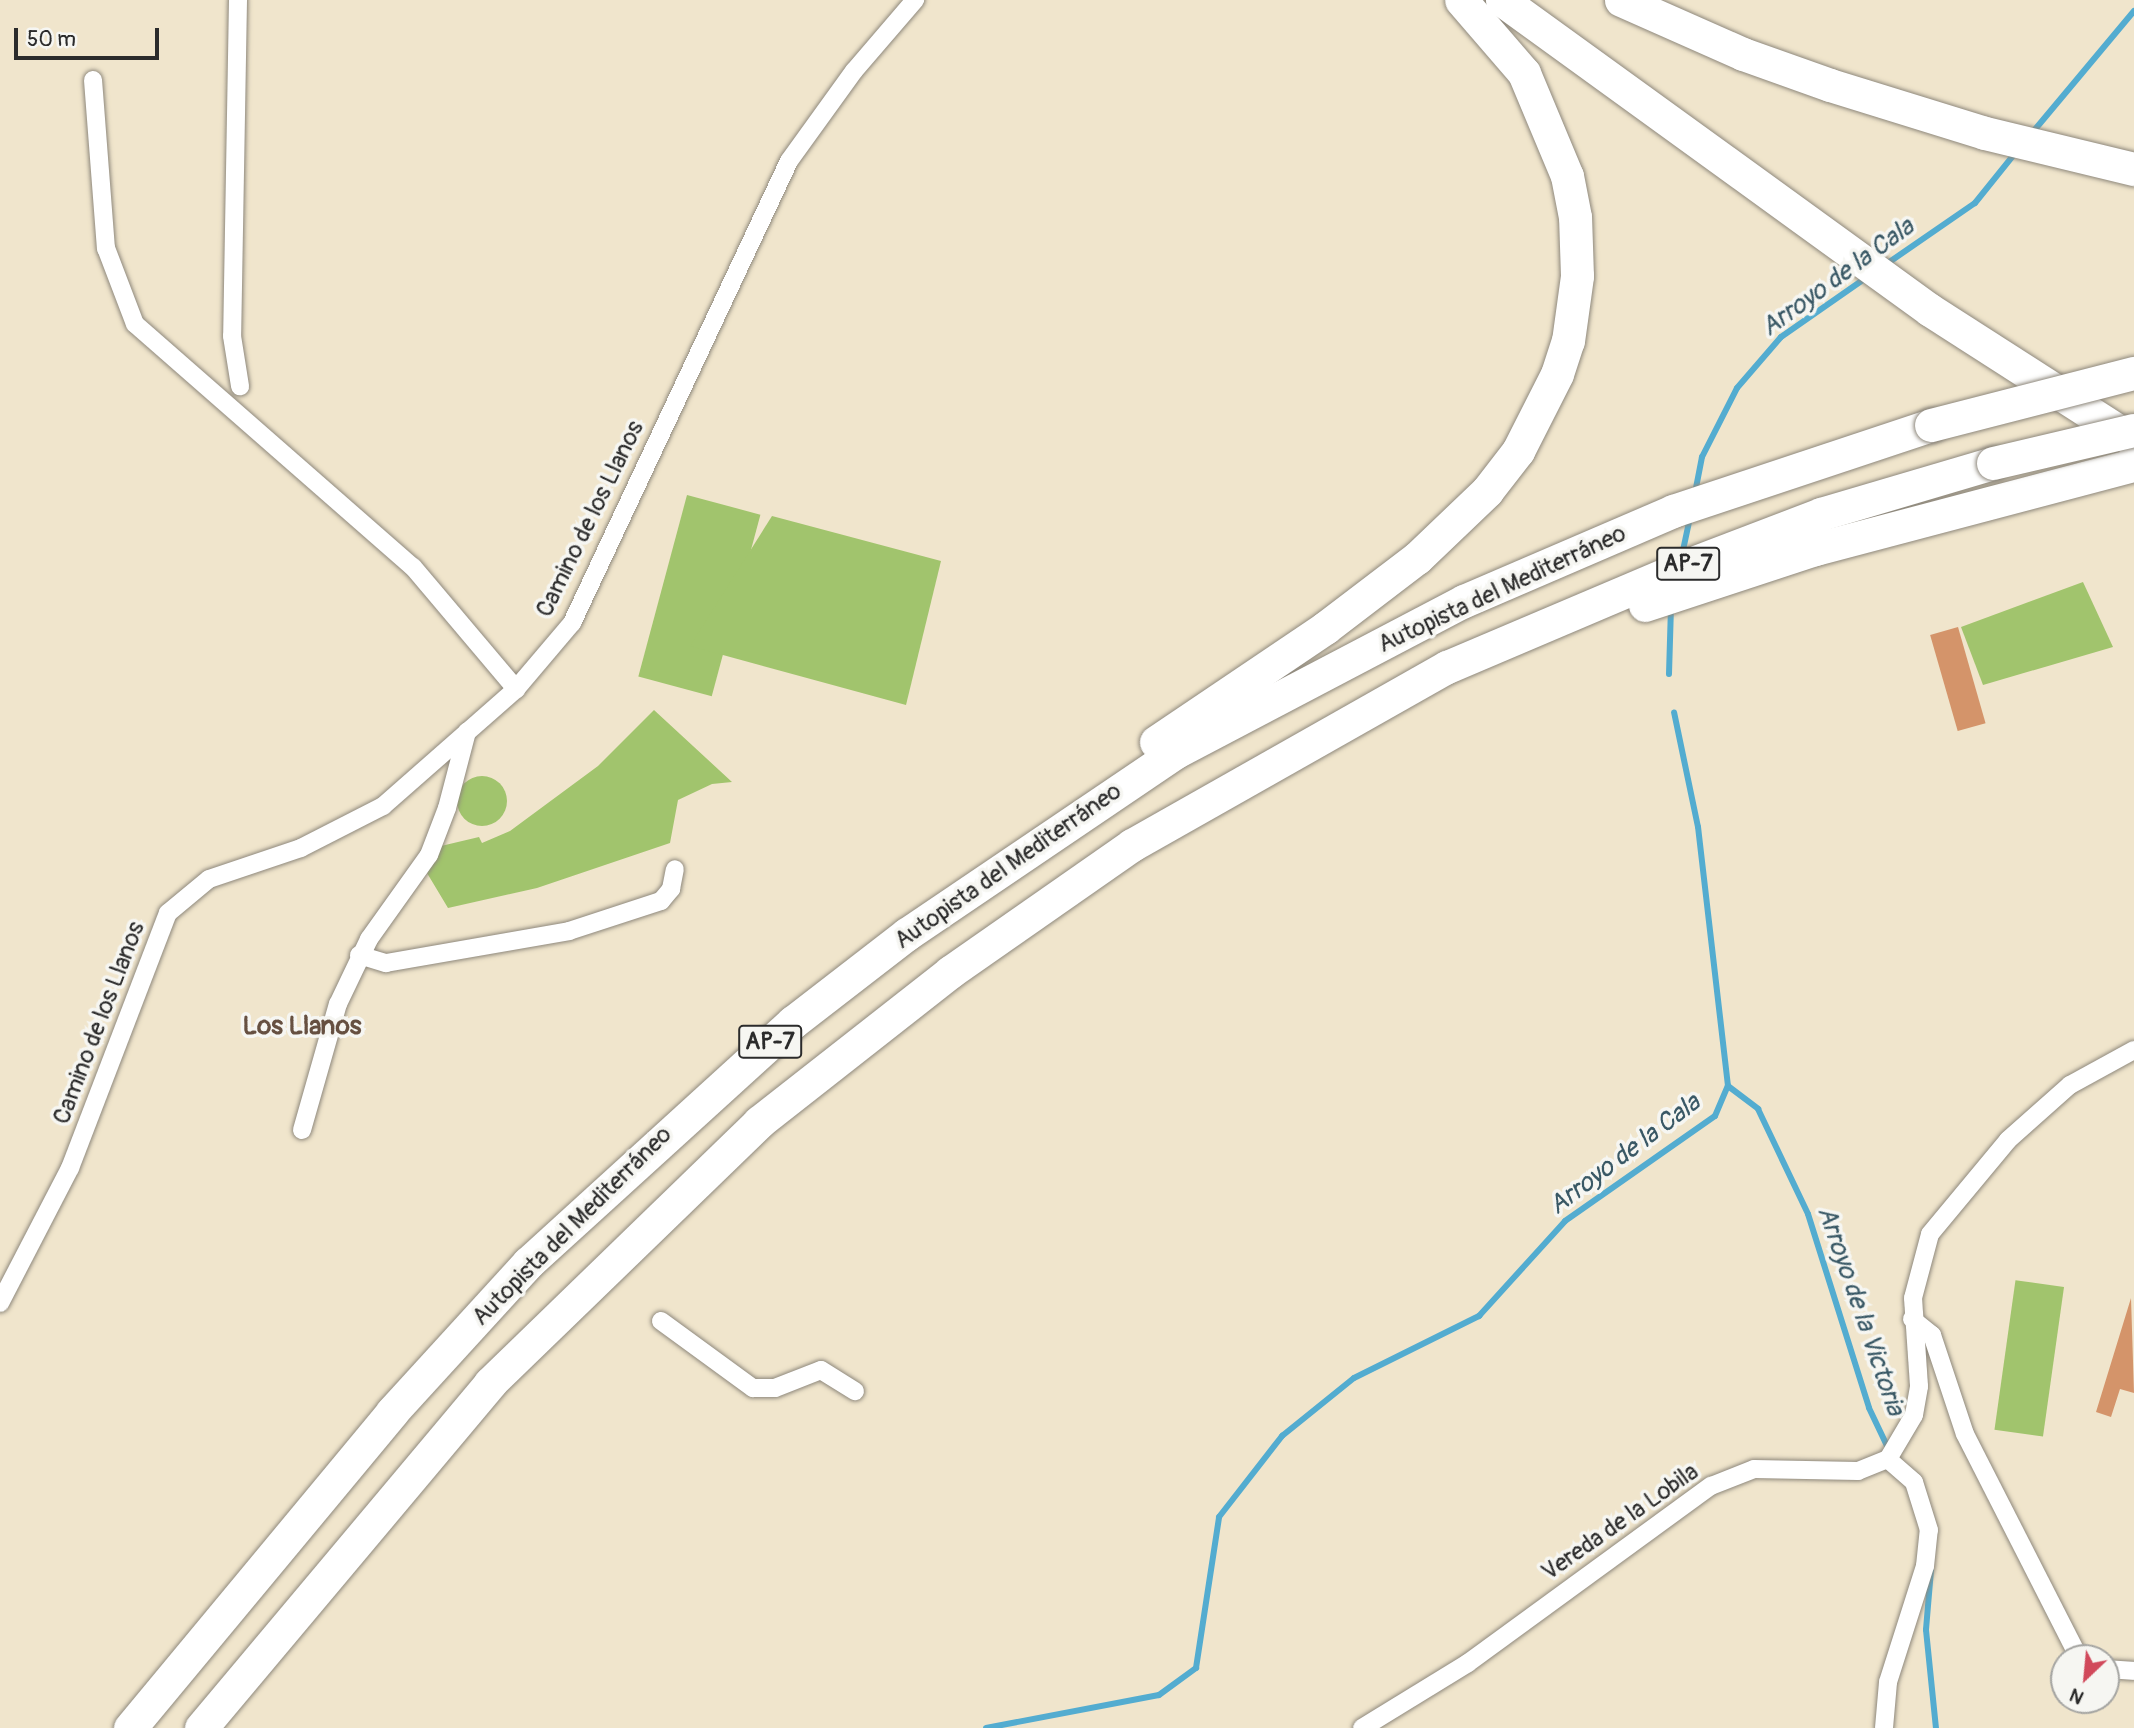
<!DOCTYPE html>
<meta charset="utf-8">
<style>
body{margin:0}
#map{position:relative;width:2134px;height:1728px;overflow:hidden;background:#f0e5cc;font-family:Pangolin,sans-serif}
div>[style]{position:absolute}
.green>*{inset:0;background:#a1c46d;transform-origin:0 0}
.round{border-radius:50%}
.stream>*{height:6px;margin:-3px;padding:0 3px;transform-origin:3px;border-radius:3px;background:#53acd0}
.building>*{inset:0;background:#d4946a;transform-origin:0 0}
.roads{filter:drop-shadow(0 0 2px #8e887c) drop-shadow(0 0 2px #8e887c)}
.minor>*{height:18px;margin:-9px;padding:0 9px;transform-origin:9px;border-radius:9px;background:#fff}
.motorway>*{height:33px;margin:-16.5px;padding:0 16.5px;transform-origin:16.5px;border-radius:16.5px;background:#fff}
.bridges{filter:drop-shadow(0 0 2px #8e887c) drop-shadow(0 0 2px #8e887c)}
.motorway-bridge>*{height:33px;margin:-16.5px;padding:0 16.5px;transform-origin:16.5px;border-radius:16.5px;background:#fff}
span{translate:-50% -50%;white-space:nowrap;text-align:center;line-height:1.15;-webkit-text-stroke:7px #f6f6f2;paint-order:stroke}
.shield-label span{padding:2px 5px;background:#f6f6f2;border:2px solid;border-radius:5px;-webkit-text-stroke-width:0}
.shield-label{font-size:23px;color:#2b2b2b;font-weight:700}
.street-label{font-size:24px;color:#2b2b2b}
.water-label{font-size:26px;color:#395865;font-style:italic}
.neighbourhood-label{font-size:26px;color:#665041;font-weight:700}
.north{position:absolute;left:2050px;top:1644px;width:70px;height:70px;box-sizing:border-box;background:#f6f6f2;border:2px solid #a5a5a2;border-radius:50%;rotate:206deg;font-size:19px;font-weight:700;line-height:28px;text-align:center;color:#2b2b2b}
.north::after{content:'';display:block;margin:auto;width:24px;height:32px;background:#d1495b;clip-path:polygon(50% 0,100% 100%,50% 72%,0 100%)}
.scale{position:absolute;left:14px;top:28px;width:145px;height:32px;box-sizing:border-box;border:4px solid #2b2b2b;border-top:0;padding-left:9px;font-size:21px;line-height:24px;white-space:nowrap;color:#2b2b2b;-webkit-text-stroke:5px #f6f6f2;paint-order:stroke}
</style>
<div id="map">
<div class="green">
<div style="left:687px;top:495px;width:76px;height:188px;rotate:15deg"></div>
<div style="clip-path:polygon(772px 516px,941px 561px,906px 705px,690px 646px)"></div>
<div style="clip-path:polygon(2083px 582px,2113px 647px,1983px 685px,1961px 627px)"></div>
<div style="clip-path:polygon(654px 710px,732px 782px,712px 784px,678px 800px,670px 843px,537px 888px,448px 908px,427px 873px,441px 846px,479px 837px,482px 843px,510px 831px,598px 766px)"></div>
<div class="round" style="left:457px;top:776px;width:50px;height:50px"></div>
<div style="left:2064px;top:1287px;width:151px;height:49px;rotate:98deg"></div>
</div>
<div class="stream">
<div style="left:2032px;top:133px;width:159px;rotate:-50.1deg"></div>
<div style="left:1885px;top:265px;width:109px;rotate:-34.6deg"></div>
<div style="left:1975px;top:203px;width:65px;rotate:-51.2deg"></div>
<div style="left:1695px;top:493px;width:37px;rotate:-79deg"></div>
<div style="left:1702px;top:457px;width:77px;rotate:-63.1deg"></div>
<div style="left:1737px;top:388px;width:67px;rotate:-49.2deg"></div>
<div style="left:1781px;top:337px;width:105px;rotate:-34.9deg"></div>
<div style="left:1682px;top:555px;width:39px;rotate:-78deg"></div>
<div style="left:1669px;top:674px;width:67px;rotate:-88.3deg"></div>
<div style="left:1728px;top:1086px;width:38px;rotate:37deg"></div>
<div style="left:1758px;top:1109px;width:116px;rotate:64.5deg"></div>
<div style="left:1808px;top:1214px;width:203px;rotate:72.5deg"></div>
<div style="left:1869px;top:1408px;width:47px;rotate:64.5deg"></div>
<div style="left:1931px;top:1570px;width:60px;rotate:94.8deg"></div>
<div style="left:1926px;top:1630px;width:99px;rotate:84.2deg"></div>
<div style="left:986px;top:1728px;width:176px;rotate:-10.8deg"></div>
<div style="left:1159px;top:1695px;width:46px;rotate:-36.1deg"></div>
<div style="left:1196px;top:1668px;width:153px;rotate:-81.3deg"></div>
<div style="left:1219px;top:1517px;width:103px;rotate:-52.1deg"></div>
<div style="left:1282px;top:1436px;width:92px;rotate:-38.9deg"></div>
<div style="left:1354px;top:1378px;width:140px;rotate:-26.4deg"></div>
<div style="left:1479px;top:1316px;width:128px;rotate:-47.8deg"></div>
<div style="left:1565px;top:1221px;width:183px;rotate:-35deg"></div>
<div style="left:1715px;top:1116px;width:33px;rotate:-67deg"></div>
<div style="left:1728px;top:1086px;width:261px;rotate:-96.6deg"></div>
<div style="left:1698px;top:827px;width:117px;rotate:-101.8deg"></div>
</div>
<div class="building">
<div style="left:1958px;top:627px;width:100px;height:29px;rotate:74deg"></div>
<div style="clip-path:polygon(2131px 1298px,2134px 1393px,2120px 1389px,2111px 1417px,2096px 1412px)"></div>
</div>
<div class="roads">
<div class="minor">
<div style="left:238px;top:0;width:336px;rotate:91deg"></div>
<div style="left:232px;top:336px;width:51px;rotate:80.9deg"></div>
<div style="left:93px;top:80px;width:169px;rotate:85.6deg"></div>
<div style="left:106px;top:248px;width:81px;rotate:69.1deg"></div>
<div style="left:135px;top:324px;width:369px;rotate:41.2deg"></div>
<div style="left:413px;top:567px;width:160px;rotate:49.8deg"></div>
<div style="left:359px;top:955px;width:28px;rotate:17deg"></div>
<div style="left:386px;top:963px;width:186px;rotate:-9.9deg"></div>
<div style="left:569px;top:931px;width:97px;rotate:-18.1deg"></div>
<div style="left:661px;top:901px;width:16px;rotate:-50deg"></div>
<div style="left:671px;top:889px;width:20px;rotate:-79deg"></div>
<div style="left:302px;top:1130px;width:131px;rotate:-74.1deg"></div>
<div style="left:338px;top:1004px;width:72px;rotate:-64.5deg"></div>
<div style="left:369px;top:939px;width:103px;rotate:-54.5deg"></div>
<div style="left:429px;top:855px;width:50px;rotate:-69deg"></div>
<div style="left:447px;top:808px;width:79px;rotate:-75.3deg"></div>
<div style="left:0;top:1303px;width:152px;rotate:-62.6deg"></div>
<div style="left:70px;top:1168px;width:273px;rotate:-69deg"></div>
<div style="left:168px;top:913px;width:53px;rotate:-39.7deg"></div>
<div style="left:209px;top:879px;width:97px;rotate:-18.6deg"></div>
<div style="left:301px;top:848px;width:92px;rotate:-27.1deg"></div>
<div style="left:383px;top:806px;width:177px;rotate:-41.3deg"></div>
<div style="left:516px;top:689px;width:87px;rotate:-49.7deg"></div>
<div style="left:572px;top:623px;width:510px;rotate:-64.84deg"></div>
<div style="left:789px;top:161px;width:111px;rotate:-54.2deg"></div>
<div style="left:854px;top:71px;width:94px;rotate:-49.3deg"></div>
<div style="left:1912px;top:1319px;width:26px;rotate:39deg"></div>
<div style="left:1932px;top:1335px;width:104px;rotate:71.6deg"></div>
<div style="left:1965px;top:1434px;width:251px;rotate:63deg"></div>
<div style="left:661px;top:1321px;width:114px;rotate:36.1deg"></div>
<div style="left:753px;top:1388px;width:22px"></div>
<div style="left:775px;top:1388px;width:49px;rotate:-21.4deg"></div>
<div style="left:821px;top:1370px;width:40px;rotate:32deg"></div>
<div style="left:2106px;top:1669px;width:28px;rotate:4deg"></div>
<div style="left:1362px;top:1728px;width:124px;rotate:-31.5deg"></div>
<div style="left:1468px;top:1663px;width:301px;rotate:-36.1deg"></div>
<div style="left:1711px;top:1486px;width:46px;rotate:-21.6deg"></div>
<div style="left:1754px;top:1469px;width:104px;rotate:1.1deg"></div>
<div style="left:1858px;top:1471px;width:32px;rotate:-22deg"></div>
<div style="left:1888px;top:1459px;width:51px;rotate:-59.4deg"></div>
<div style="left:1914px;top:1415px;width:29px;rotate:-80deg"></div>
<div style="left:1919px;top:1386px;width:88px;rotate:-93.9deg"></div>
<div style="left:1913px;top:1298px;width:66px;rotate:-75.1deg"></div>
<div style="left:1930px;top:1234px;width:122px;rotate:-50.3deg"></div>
<div style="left:2008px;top:1140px;width:83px;rotate:-41.6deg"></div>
<div style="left:2070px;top:1085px;width:73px;rotate:-28.7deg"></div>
<div style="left:1884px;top:1728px;width:46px;rotate:-85deg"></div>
<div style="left:1888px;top:1682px;width:122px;rotate:-72.3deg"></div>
<div style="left:1925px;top:1566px;width:36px;rotate:-84deg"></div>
<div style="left:1929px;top:1530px;width:50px;rotate:-107.4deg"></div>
<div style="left:1914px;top:1482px;width:35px;rotate:-139deg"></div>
</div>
<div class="motorway">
<div style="left:1502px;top:0;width:528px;rotate:35.92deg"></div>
<div style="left:1930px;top:310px;width:242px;rotate:32.7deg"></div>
<div style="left:1621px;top:0;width:133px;rotate:23.9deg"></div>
<div style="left:1743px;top:54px;width:92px;rotate:19.6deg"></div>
<div style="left:1830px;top:85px;width:162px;rotate:17.2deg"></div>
<div style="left:1985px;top:133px;width:153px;rotate:13.6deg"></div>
<div style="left:1645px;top:605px;width:179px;rotate:-18.2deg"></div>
<div style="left:1815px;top:549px;width:330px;rotate:-14.8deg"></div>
<div style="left:1156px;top:742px;width:204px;rotate:-34deg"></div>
<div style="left:1325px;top:628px;width:116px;rotate:-37.3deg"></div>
<div style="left:1417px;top:558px;width:97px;rotate:-43.7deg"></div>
<div style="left:1487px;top:491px;width:51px;rotate:-52.2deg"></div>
<div style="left:1518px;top:451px;width:86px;rotate:-63.1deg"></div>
<div style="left:1557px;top:374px;width:35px;rotate:-72deg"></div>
<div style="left:1568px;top:341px;width:66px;rotate:-82.1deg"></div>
<div style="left:1577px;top:276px;width:59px;rotate:-91.9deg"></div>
<div style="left:1575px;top:217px;width:42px;rotate:-101deg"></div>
<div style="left:1567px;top:176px;width:112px;rotate:-112.7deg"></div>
<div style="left:1524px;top:73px;width:96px;rotate:-130.8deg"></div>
<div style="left:130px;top:1728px;width:410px;rotate:-50.3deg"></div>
<div style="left:392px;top:1412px;width:202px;rotate:-47.6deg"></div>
<div style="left:528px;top:1263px;width:358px;rotate:-42.3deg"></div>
<div style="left:793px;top:1022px;width:144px;rotate:-37.7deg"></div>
<div style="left:907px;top:934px;width:325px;rotate:-34.1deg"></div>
<div style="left:1176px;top:752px;width:325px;rotate:-27.7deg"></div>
<div style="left:1464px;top:601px;width:228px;rotate:-23.3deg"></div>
<div style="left:1673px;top:511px;width:272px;rotate:-18.4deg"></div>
<div style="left:201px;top:1728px;width:450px;rotate:-50deg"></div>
<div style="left:490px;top:1383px;width:375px;rotate:-44.1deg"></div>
<div style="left:759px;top:1122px;width:243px;rotate:-38.1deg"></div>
<div style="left:950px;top:972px;width:222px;rotate:-34.9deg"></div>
<div style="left:1132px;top:845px;width:362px;rotate:-29.5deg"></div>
<div style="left:1447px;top:667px;width:264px;rotate:-23deg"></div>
<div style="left:1690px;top:564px;width:140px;rotate:-20.9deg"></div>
<div style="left:1821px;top:514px;width:179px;rotate:-16.5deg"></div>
</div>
</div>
<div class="bridges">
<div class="motorway-bridge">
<div style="left:1931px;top:425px;width:210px;rotate:-14.4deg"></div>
<div style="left:1993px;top:463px;width:145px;rotate:-13.2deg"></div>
</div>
</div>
<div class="shield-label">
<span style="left:1688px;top:564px">AP-7</span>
<span style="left:770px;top:1042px">AP-7</span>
</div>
<div class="street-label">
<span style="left:590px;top:519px;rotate:-64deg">Camino de los Llanos</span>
<span style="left:1502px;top:589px;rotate:-25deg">Autopista del Mediterráneo</span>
<span style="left:1008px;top:866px;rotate:-35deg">Autopista del Mediterráneo</span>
<span style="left:99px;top:1023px;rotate:-69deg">Camino de los Llanos</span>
<span style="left:572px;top:1226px;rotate:-45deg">Autopista del Mediterráneo</span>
<span style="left:1620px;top:1522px;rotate:-35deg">Vereda de la Lobila</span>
</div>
<div class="water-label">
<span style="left:1838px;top:278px;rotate:-36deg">Arroyo de la Cala</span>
<span style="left:1625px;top:1155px;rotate:-37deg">Arroyo de la Cala</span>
<span style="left:1860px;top:1311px;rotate:71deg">Arroyo de la Victoria</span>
</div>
<div class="neighbourhood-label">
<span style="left:302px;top:1027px">Los Llanos</span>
</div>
<div class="north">N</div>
<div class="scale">50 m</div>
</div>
